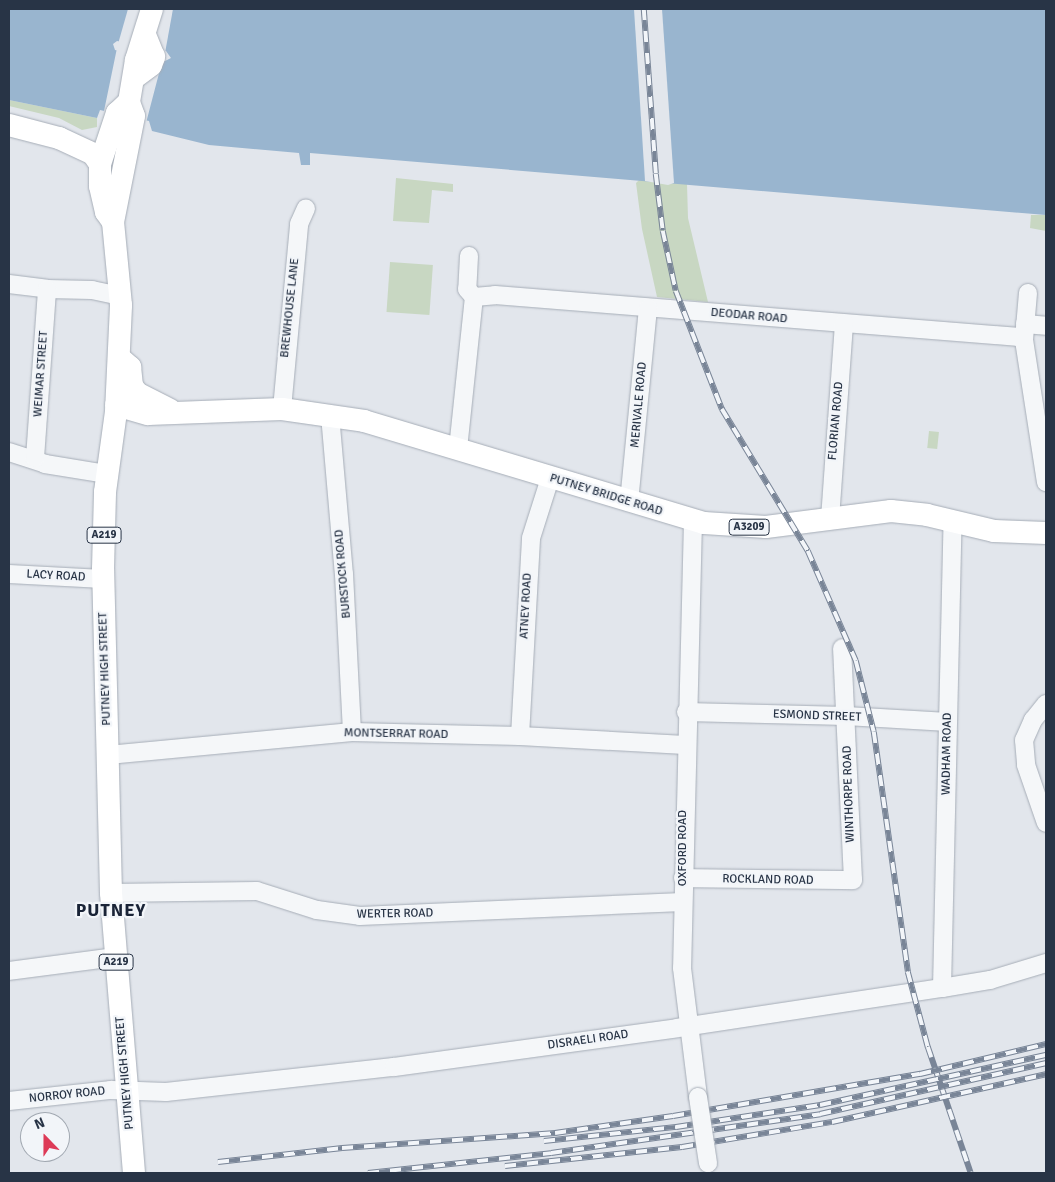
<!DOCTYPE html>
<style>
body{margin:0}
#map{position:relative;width:1055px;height:1182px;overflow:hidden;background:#e2e6ec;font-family:Signika,sans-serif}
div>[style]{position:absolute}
.green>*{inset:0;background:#c8d7c2;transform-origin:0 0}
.water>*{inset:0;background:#99b5cf}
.pier>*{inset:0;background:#e2e6ec}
.roads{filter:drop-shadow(0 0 1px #a6adb7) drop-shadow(0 0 1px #a6adb7)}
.minor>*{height:18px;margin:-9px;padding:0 9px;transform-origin:9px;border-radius:9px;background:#f5f7f9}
.major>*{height:22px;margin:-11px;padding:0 11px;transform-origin:11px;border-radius:11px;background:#fff}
.rail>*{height:5.5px;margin-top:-2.75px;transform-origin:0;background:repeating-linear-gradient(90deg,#f2f5f9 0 11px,#798597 0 22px);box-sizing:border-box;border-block:1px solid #798597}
.bridges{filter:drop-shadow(0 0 1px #a6adb7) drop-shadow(0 0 1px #a6adb7)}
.minor-bridge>*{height:18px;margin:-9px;padding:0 9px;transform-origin:9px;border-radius:9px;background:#f5f7f9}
span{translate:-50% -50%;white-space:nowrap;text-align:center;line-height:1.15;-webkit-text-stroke:4.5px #f2f5f9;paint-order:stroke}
.shield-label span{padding:1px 4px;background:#f2f5f9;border:1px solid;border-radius:4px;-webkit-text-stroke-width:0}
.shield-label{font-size:11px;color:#283446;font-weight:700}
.street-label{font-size:12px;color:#283446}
.district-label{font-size:18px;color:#1a2437;font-weight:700;letter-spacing:1px}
.frame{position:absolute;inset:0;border:10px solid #283446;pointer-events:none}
.north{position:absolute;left:20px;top:1112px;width:50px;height:50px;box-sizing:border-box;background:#f2f5f9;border:1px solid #a1a8b1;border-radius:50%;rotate:338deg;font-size:14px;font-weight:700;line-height:20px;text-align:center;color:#283446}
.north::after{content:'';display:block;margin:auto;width:18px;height:22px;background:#dd3a57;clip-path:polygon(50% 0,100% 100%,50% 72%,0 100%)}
</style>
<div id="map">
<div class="green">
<div style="clip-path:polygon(9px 100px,97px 118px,97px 127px,82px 130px,59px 118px,9px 106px)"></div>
<div style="clip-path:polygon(396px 178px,453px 184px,453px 192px,432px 190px,429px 223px,393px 221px)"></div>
<div style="clip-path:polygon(639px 180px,687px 184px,688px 218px,708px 302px,657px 297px,642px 229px,636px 183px)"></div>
<div style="clip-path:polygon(1031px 215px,1046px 215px,1046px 231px,1030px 228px)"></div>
<div style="left:390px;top:262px;width:43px;height:50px;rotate:4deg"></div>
<div style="left:929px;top:431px;width:10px;height:17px;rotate:6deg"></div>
</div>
<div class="water">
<div style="clip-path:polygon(evenodd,9px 9px,1046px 9px,1046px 215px,310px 153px,310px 165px,301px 165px,299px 153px,209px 145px,152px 131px,149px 121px,100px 110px,97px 118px,9px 100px,9px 9px,117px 41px,166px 51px,171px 58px,165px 61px,115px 50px,113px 44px,117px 41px)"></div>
</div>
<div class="pier">
<div style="clip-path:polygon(128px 9px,173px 9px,165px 53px,118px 44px)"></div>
<div style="clip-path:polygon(634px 9px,662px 9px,674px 183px,668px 185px,645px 181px)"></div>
<div style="clip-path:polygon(117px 48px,163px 58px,146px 123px,101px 113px,104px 111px)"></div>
</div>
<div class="roads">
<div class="minor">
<div style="left:469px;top:256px;width:33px;rotate:93deg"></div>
<div style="left:467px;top:289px;width:11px;rotate:49deg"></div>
<div style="left:9px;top:284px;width:38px;rotate:7deg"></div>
<div style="left:47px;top:289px;width:45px;rotate:1.3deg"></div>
<div style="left:92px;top:290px;width:30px;rotate:12deg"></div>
<div style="left:1028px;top:293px;width:47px;rotate:94.9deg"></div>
<div style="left:1024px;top:340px;width:144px;rotate:81.2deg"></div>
<div style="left:474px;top:297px;width:21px;rotate:-5deg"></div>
<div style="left:495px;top:295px;width:526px;rotate:4.58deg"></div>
<div style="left:1019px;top:337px;width:6px;rotate:31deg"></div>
<div style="left:1025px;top:324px;width:21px;rotate:5deg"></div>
<div style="left:282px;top:409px;width:186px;rotate:-84.7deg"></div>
<div style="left:299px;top:224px;width:17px;rotate:-66deg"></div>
<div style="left:330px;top:415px;width:160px;rotate:85deg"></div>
<div style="left:344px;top:574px;width:158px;rotate:87.1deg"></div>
<div style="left:458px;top:449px;width:153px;rotate:-84deg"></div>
<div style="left:9px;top:452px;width:38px;rotate:18deg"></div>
<div style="left:45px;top:464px;width:63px;rotate:9.2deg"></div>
<div style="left:35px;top:458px;width:169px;rotate:-85.9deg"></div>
<div style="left:629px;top:502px;width:195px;rotate:-84.4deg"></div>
<div style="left:830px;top:519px;width:196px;rotate:-85.9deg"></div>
<div style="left:693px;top:521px;width:447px;rotate:91.4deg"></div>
<div style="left:682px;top:968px;width:130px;rotate:82.9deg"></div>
<div style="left:9px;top:574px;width:94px;rotate:3deg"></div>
<div style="left:1046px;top:704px;width:21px;rotate:129deg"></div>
<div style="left:1033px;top:720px;width:22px;rotate:114deg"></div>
<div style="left:1024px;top:740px;width:25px;rotate:85deg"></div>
<div style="left:1026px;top:765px;width:61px;rotate:71deg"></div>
<div style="left:686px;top:712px;width:160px;rotate:1.4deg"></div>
<div style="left:846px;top:716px;width:102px;rotate:3.4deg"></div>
<div style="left:520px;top:736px;width:198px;rotate:-86.8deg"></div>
<div style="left:531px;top:538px;width:63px;rotate:-72.4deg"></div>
<div style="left:108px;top:755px;width:245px;rotate:-5.4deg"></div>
<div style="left:352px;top:732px;width:168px;rotate:1.4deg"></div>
<div style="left:520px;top:736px;width:165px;rotate:3.1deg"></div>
<div style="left:683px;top:878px;width:170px;rotate:0.7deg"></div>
<div style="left:853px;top:880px;width:232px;rotate:-92.7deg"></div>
<div style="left:111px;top:893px;width:146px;rotate:-0.8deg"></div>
<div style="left:257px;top:891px;width:63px;rotate:17.6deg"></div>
<div style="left:317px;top:910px;width:43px;rotate:7.9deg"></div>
<div style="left:360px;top:916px;width:323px;rotate:-2.5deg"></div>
<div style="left:9px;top:971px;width:108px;rotate:-7.5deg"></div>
<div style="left:942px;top:988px;width:468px;rotate:-88.7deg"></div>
<div style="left:9px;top:1101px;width:103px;rotate:-6.2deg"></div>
<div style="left:111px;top:1090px;width:55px;rotate:2.1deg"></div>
<div style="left:166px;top:1092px;width:229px;rotate:-6.3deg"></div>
<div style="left:394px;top:1067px;width:286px;rotate:-7.8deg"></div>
<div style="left:677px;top:1028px;width:268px;rotate:-8.6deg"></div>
<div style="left:942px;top:988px;width:49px;rotate:-9.5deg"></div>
<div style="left:990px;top:980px;width:59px;rotate:-16.9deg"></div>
</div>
<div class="major">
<div style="left:134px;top:78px;width:21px;rotate:-37deg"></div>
<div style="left:151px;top:65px;width:9px;rotate:-69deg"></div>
<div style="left:154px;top:57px;width:24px;rotate:-112deg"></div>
<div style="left:9px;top:125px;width:52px;rotate:14.6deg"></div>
<div style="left:59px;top:138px;width:38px;rotate:25deg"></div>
<div style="left:93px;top:154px;width:12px;rotate:55deg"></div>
<div style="left:113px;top:222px;width:12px;rotate:-125deg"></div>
<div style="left:106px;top:212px;width:27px;rotate:-103deg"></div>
<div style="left:100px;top:186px;width:22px;rotate:-90deg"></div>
<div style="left:100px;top:164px;width:54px;rotate:-71.6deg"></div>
<div style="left:117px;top:113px;width:16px;rotate:-43deg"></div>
<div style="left:122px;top:360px;width:11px;rotate:41deg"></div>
<div style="left:130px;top:367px;width:19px;rotate:84deg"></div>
<div style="left:132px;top:386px;width:9px;rotate:54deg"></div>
<div style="left:137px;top:393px;width:37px;rotate:27deg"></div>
<div style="left:116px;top:405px;width:33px;rotate:16deg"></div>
<div style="left:148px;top:414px;width:134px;rotate:-2.1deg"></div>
<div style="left:282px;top:409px;width:83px;rotate:8.3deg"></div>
<div style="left:364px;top:421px;width:355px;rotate:16.7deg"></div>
<div style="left:704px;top:523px;width:62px;rotate:3.7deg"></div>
<div style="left:766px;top:527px;width:126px;rotate:-7.3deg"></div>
<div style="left:891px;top:511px;width:36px;rotate:6deg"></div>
<div style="left:927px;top:515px;width:69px;rotate:13.4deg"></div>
<div style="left:994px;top:531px;width:52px;rotate:2.2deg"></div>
<div style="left:134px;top:1173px;width:281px;rotate:-94.7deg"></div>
<div style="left:111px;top:893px;width:324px;rotate:-91.4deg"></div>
<div style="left:103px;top:569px;width:77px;rotate:-88.5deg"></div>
<div style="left:105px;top:492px;width:81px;rotate:-82.2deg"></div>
<div style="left:116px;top:412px;width:107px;rotate:-87.3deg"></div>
<div style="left:121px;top:305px;width:83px;rotate:-95.5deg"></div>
<div style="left:113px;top:222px;width:108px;rotate:-78.8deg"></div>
<div style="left:134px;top:116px;width:15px;rotate:-110deg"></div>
<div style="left:129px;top:102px;width:43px;rotate:-80.5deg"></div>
<div style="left:136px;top:60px;width:53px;rotate:-72.6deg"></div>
</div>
</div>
<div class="rail">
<div style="left:644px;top:9px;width:165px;rotate:85.8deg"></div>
<div style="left:656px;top:174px;width:57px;rotate:83deg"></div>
<div style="left:663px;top:231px;width:61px;rotate:77.8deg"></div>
<div style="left:676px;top:291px;width:127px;rotate:68.7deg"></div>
<div style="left:722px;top:409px;width:166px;rotate:58.8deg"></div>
<div style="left:808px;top:551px;width:120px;rotate:66.4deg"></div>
<div style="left:856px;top:661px;width:73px;rotate:75.8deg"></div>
<div style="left:874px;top:732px;width:242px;rotate:81.9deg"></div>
<div style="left:908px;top:972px;width:78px;rotate:75.1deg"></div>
<div style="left:928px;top:1047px;width:133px;rotate:71.2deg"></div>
<div style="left:544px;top:1141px;width:133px;rotate:-6.1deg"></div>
<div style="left:676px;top:1127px;width:146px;rotate:-8.7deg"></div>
<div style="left:820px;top:1105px;width:231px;rotate:-12.5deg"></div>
<div style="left:218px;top:1162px;width:125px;rotate:-6.4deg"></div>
<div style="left:342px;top:1148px;width:214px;rotate:-4deg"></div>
<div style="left:555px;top:1133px;width:119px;rotate:-8.2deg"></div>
<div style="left:673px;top:1116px;width:251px;rotate:-9.7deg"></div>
<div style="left:920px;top:1074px;width:130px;rotate:-13.4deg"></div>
<div style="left:505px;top:1166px;width:178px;rotate:-6.1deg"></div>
<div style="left:682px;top:1147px;width:152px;rotate:-9.5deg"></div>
<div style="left:832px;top:1122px;width:219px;rotate:-12.6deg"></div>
<div style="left:368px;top:1173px;width:184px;rotate:-6.2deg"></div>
<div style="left:551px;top:1153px;width:272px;rotate:-8.2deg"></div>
<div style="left:820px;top:1114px;width:232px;rotate:-12.7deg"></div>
</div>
<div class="bridges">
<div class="minor-bridge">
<div style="left:698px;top:1097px;width:67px;rotate:81.4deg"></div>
</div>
</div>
<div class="shield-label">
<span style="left:749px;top:527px">A3209</span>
<span style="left:104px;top:535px">A219</span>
<span style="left:116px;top:962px">A219</span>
</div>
<div class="street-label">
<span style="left:290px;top:308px;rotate:-84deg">BREWHOUSE LANE</span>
<span style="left:749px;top:316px;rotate:5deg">DEODAR ROAD</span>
<span style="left:41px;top:374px;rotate:-86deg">WEIMAR STREET</span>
<span style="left:639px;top:405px;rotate:-85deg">MERIVALE ROAD</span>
<span style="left:836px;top:421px;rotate:-85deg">FLORIAN ROAD</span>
<span style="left:606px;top:495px;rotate:17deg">PUTNEY BRIDGE ROAD</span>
<span style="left:343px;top:574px;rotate:-95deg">BURSTOCK ROAD</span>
<span style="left:56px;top:576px;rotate:3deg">LACY ROAD</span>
<span style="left:526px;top:606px;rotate:-87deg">ATNEY ROAD</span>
<span style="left:105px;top:669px;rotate:-92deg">PUTNEY HIGH STREET</span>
<span style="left:817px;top:716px;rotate:2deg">ESMOND STREET</span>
<span style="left:396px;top:734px;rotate:1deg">MONTSERRAT ROAD</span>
<span style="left:947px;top:754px;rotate:-89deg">WADHAM ROAD</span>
<span style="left:849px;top:794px;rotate:-92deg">WINTHORPE ROAD</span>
<span style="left:683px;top:848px;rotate:-90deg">OXFORD ROAD</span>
<span style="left:768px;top:880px;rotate:1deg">ROCKLAND ROAD</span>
<span style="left:395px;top:914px;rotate:-1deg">WERTER ROAD</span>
<span style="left:588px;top:1040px;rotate:-8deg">DISRAELI ROAD</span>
<span style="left:125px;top:1073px;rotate:-95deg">PUTNEY HIGH STREET</span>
<span style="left:67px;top:1095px;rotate:-6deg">NORROY ROAD</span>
</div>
<div class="district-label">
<span style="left:111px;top:910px">PUTNEY</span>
</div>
<div class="frame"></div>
<div class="north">N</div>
</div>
